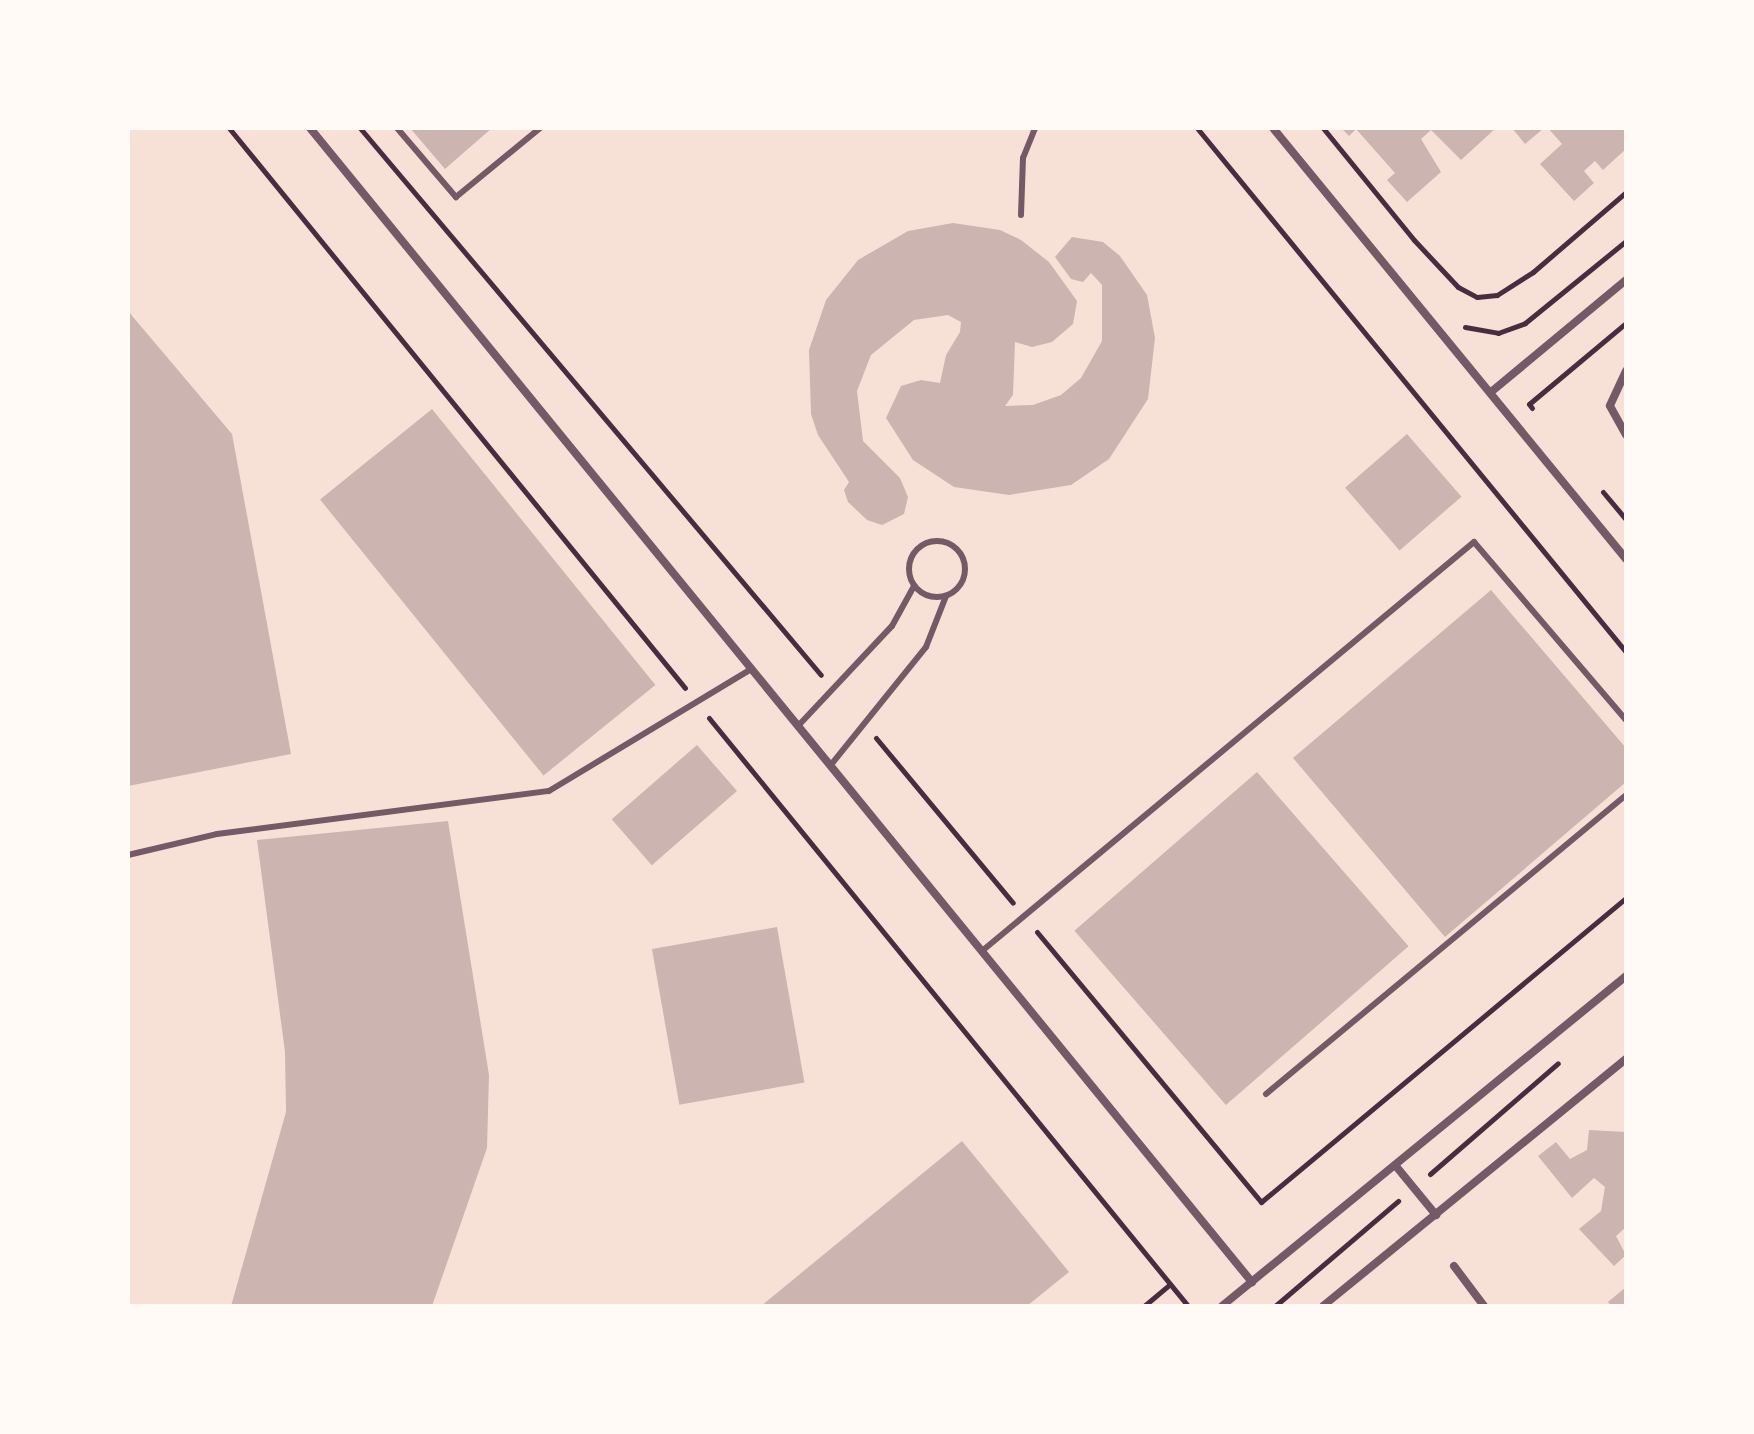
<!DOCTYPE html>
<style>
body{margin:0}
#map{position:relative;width:1754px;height:1434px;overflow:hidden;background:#f7e1d7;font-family:Mulish,sans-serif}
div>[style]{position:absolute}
.building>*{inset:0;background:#ccb4b1;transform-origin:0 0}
.path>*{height:5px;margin:-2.5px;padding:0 2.5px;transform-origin:2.5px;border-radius:2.5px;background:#4a2c40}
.service>*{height:6px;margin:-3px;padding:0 3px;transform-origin:3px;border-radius:3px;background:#755966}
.service>.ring{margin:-3px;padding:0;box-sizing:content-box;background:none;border:6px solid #755966;border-radius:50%}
.minor>*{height:8px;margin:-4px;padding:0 4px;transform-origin:4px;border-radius:4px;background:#755966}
span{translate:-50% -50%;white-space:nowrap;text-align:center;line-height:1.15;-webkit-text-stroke:6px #fffaf5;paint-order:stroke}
.frame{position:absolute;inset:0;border:130px solid #fffaf5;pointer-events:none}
</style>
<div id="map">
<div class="building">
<div style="clip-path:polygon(410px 128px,492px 128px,445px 169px)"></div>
<div style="clip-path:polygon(1341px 128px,1496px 128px,1461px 160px,1431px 130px,1421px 139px,1441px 172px,1407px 202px,1387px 180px,1395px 173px,1356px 129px,1349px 136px)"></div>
<div style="clip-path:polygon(1512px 128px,1544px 128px,1525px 144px)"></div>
<div style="clip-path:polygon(1548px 128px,1626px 128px,1626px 149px,1603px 170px,1595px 161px,1584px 171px,1594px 183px,1574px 201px,1540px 164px,1562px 144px)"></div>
<div style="clip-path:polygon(953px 223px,1000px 230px,1021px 240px,1049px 262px,1077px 301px,1073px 324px,1052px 342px,1032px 347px,1015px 342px,1013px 395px,1005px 406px,1033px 405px,1061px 395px,1081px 378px,1102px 341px,1102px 285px,1091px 273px,1083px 282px,1071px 279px,1055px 257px,1072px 237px,1103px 242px,1120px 256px,1147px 295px,1155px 338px,1148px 399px,1109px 459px,1071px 485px,1009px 495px,954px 487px,913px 460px,886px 418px,901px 386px,921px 380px,940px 383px,946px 355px,960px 332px,961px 322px,948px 315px,914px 320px,871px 355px,857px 391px,863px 441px,900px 478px,908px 497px,904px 514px,882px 525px,867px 520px,848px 502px,844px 490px,849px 482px,818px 435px,811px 414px,809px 350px,826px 300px,858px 260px,908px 231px)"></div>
<div style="clip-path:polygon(128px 311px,232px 434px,291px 754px,128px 786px)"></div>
<div style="left:432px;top:409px;width:355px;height:144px;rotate:51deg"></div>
<div style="left:1407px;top:434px;width:83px;height:82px;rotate:49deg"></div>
<div style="clip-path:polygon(1491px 590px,1626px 748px,1626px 782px,1445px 937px,1293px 758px)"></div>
<div style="left:697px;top:745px;width:61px;height:113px;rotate:49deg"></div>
<div style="left:1257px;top:772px;width:231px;height:242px;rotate:49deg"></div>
<div style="clip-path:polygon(448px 821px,489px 1075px,487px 1148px,432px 1306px,231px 1306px,286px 1112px,285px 1052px,257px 840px)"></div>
<div style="left:777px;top:927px;width:158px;height:127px;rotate:80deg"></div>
<div style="clip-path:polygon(1589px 1130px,1626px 1132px,1626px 1227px,1616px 1236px,1626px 1255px,1614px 1266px,1579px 1229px,1601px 1211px,1605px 1187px,1594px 1178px,1572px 1198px,1538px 1156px,1556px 1142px,1570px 1159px,1587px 1150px)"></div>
<div style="clip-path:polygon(962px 1141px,1069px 1272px,1027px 1306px,761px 1306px)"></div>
<div style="clip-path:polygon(1626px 1287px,1626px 1306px,1611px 1306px,1608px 1302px)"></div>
</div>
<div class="path">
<div style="left:229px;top:128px;width:722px;rotate:50.84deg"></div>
<div style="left:360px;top:128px;width:715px;rotate:49.88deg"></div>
<div style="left:1197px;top:128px;width:677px;rotate:50.69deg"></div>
<div style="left:1323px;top:128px;width:144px;rotate:50.9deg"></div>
<div style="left:1414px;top:240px;width:64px;rotate:46.9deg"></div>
<div style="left:1458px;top:287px;width:21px;rotate:28deg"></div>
<div style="left:1477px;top:297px;width:20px;rotate:-6deg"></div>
<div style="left:1497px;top:295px;width:43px;rotate:-32.6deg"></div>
<div style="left:1533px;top:272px;width:123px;rotate:-40.7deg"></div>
<div style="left:1465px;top:327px;width:34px;rotate:10deg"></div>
<div style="left:1498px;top:333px;width:29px;rotate:-20deg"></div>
<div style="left:1525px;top:323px;width:130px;rotate:-39.1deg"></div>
<div style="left:1532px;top:408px;width:5px;rotate:-127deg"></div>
<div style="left:1529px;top:404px;width:126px;rotate:-39.9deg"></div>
<div style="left:1603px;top:492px;width:35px;rotate:50deg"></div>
<div style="left:709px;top:718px;width:758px;rotate:50.83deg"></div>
<div style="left:876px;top:738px;width:214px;rotate:50.3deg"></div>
<div style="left:1037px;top:932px;width:351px;rotate:50.3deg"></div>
<div style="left:1261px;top:1202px;width:475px;rotate:-39.8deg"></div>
<div style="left:1430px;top:1174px;width:169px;rotate:-40.9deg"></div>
<div style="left:1144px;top:1306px;width:34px;rotate:-40deg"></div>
<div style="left:1275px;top:1306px;width:162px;rotate:-40.5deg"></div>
</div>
<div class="service">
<div style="left:397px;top:128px;width:91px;rotate:49.5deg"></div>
<div style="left:456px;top:197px;width:109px;rotate:-39.4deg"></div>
<div style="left:1021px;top:215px;width:57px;rotate:-88deg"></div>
<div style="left:1023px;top:158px;width:32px;rotate:-68deg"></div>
<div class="ring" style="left:909px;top:541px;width:50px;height:50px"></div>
<div style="left:798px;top:726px;width:137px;rotate:-46.8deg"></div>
<div style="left:892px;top:626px;width:46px;rotate:-61.2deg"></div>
<div style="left:830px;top:766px;width:153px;rotate:-51.1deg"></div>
<div style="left:926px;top:647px;width:55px;rotate:-68.6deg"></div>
<div style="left:128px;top:855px;width:91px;rotate:-13.3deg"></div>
<div style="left:217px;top:834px;width:335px;rotate:-7.4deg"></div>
<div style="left:549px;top:791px;width:236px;rotate:-31.1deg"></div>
<div style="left:982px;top:951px;width:640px;rotate:-39.74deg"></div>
<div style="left:1474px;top:542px;width:234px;rotate:49.5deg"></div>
<div style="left:1266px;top:1094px;width:468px;rotate:-39.7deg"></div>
</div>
<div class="minor">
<div style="left:310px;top:128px;width:1490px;rotate:50.78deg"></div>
<div style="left:1273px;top:128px;width:557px;rotate:50.68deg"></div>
<div style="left:1626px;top:371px;width:38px;rotate:115deg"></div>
<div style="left:1610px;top:406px;width:33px;rotate:61deg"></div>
<div style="left:1491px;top:392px;width:175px;rotate:-39.7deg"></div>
<div style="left:1395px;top:1165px;width:65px;rotate:50.6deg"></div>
<div style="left:1454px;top:1266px;width:50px;rotate:53.1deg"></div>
<div style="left:1222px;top:1306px;width:522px;rotate:-39.24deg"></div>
<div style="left:1323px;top:1306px;width:391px;rotate:-39.2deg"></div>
</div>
<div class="frame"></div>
</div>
